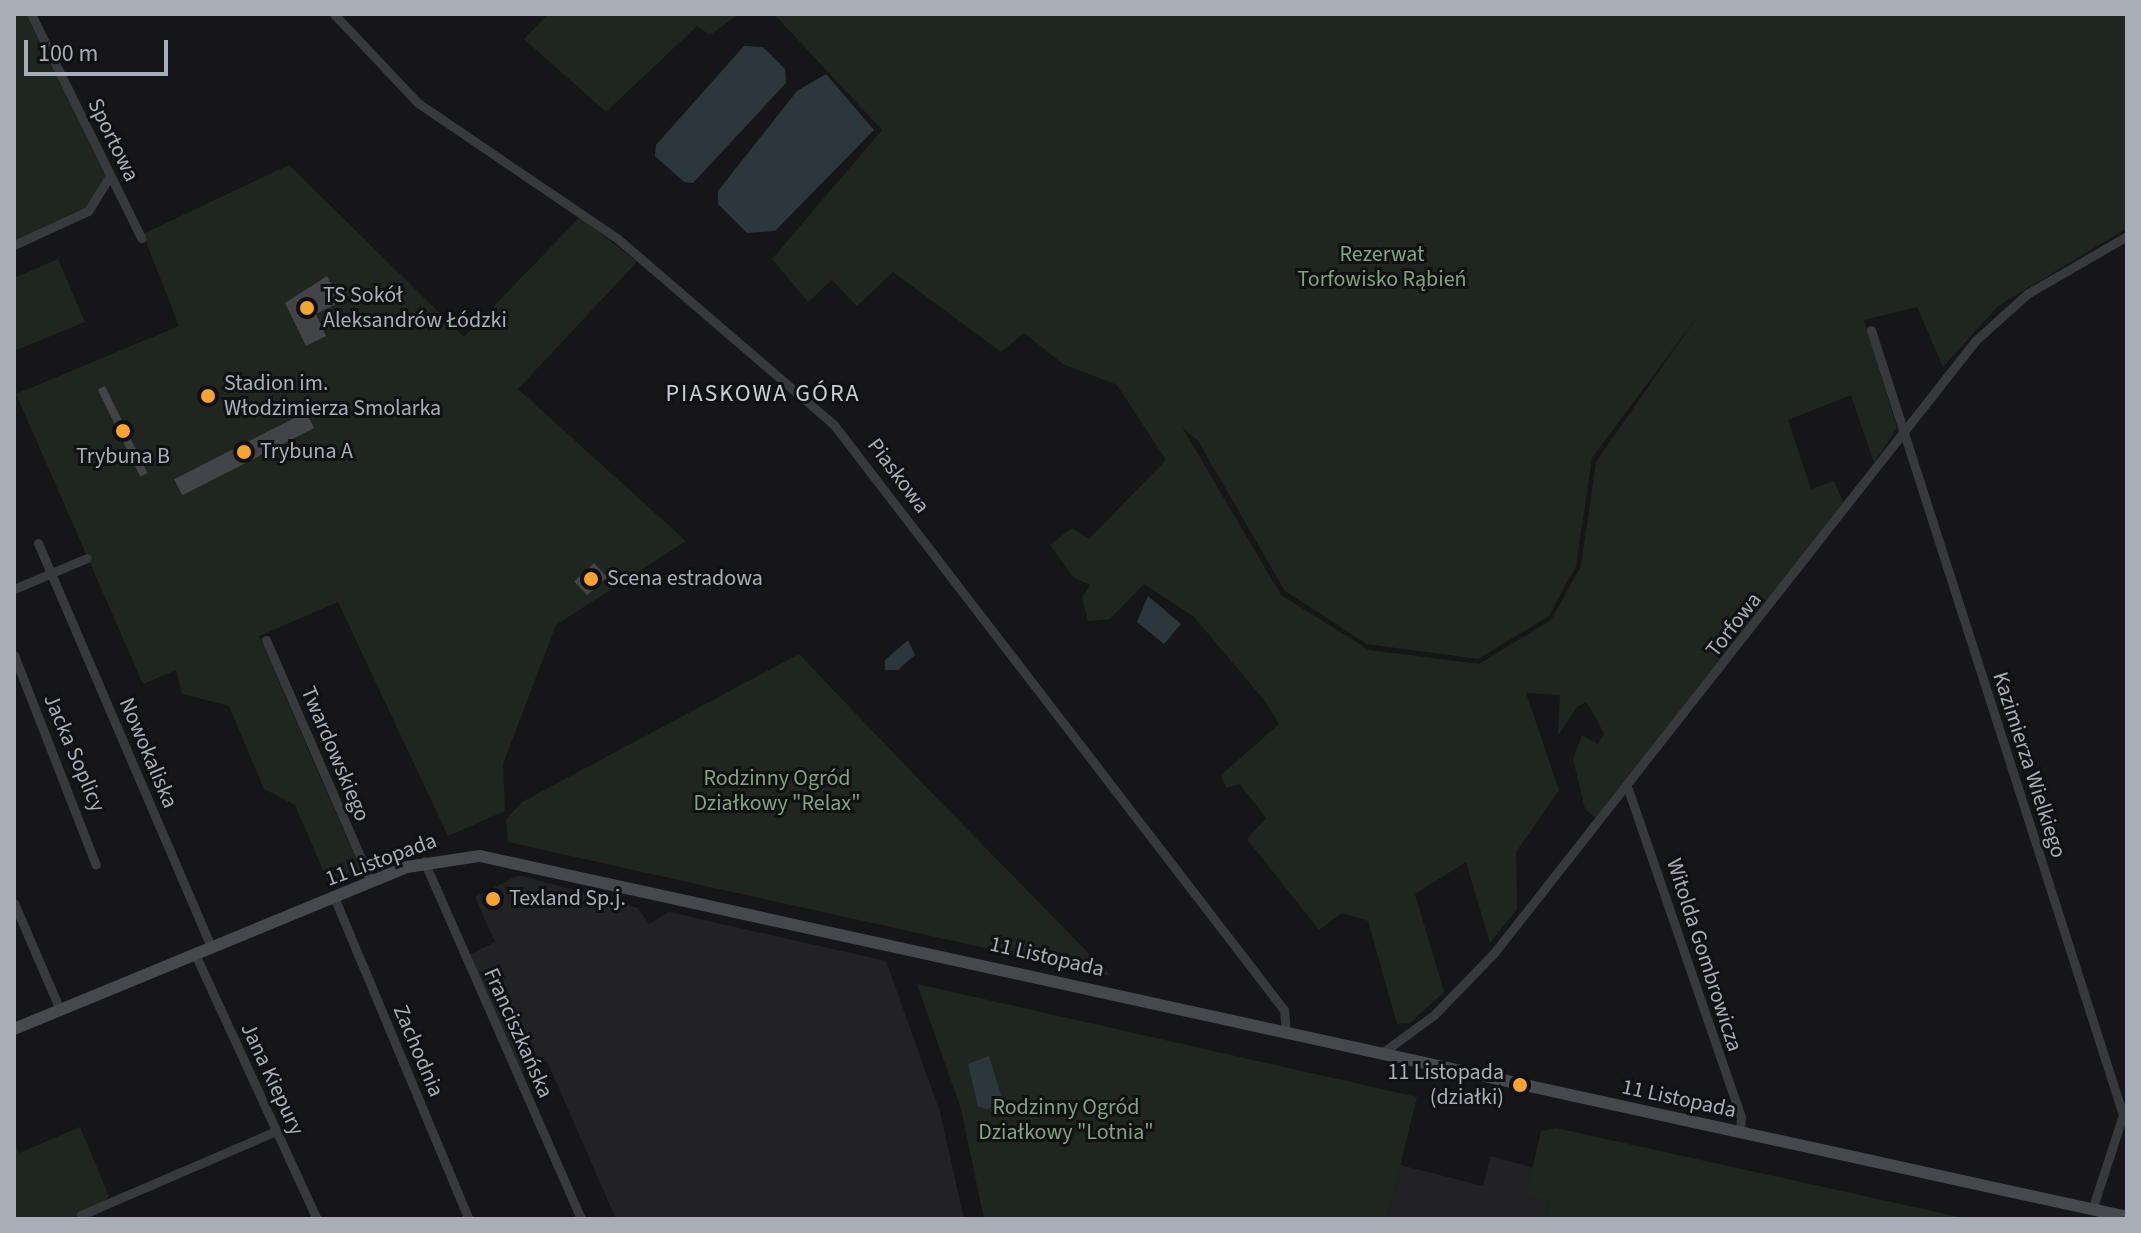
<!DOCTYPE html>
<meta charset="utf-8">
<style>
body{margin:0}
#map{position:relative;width:2141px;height:1233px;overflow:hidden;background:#161618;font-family:"Source Sans 3",sans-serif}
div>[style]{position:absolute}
.built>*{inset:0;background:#222225}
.green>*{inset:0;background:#1e261f}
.water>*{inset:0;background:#2c373d}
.building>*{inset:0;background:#424448;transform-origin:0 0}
.street>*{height:9px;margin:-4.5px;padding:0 4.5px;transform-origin:4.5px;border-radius:4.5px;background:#37393d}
.secondary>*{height:12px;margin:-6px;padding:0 6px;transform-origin:6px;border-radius:6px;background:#45484d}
.dots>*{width:22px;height:22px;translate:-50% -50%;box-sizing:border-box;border:4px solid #111113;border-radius:50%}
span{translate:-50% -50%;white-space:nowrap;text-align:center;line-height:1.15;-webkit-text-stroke:6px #111113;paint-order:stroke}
.street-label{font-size:22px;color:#a8aeb8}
.park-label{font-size:22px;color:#80a47f}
.poi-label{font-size:22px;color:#a8aeb8}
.left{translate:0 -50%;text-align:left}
.right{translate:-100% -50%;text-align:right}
.neighbourhood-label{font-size:24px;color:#c9cdd4;letter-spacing:2px}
.frame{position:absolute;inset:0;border:16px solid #a8aeb8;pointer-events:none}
.scale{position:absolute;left:24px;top:40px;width:144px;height:36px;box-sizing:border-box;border:4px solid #a8aeb8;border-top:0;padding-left:10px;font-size:24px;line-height:28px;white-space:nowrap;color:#a8aeb8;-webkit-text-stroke:6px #111113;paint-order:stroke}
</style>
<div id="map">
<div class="built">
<div style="clip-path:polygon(519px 875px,638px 908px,649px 924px,669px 912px,886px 961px,940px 1112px,964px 1219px,616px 1219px,547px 1061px,520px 1073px,469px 955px,495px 942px,475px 897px)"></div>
<div style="clip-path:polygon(1491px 1156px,1533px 1168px,1526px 1196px,1550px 1202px,1546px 1219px,1387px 1219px,1400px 1165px,1483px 1186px)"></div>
</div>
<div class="green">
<div style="clip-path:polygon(14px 14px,26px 14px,109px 178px,99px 202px,14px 245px)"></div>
<div style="clip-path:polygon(548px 14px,739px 14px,710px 35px,697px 26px,606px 112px,524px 39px)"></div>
<div style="clip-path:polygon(evenodd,774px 14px,2127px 14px,2127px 228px,1998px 306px,1943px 367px,1917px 307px,1864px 320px,1897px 428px,1874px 463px,1851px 395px,1788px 420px,1811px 489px,1834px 481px,1844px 504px,1596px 818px,1585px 809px,1573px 759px,1582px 735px,1598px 744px,1604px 734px,1594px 714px,1586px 702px,1577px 707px,1558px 736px,1560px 695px,1526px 693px,1559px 790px,1516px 852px,1517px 909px,1490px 943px,1466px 862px,1415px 894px,1444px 992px,1410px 1023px,1397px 1024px,1368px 921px,1342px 913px,1319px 930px,1247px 839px,1266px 818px,1240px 784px,1226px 788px,1221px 775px,1279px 724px,1265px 701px,1193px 616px,1144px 584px,1110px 619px,1088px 621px,1082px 598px,1090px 585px,1073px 577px,1050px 545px,1072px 528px,1089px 539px,1166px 460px,1117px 385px,1063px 364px,1024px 333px,1001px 352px,893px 272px,857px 306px,832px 280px,808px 302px,772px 259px,882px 130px,774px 14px,1699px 314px,1596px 462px,1581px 566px,1551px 620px,1479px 664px,1369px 650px,1281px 595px,1182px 427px,1198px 441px,1285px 591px,1367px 644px,1478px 659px,1549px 616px,1576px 566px,1592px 458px,1699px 314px)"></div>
<div style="clip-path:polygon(289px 165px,464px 337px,580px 217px,637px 262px,518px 389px,686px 541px,556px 625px,503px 764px,505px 811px,448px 836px,338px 602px,259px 636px,361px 871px,329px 884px,295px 805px,264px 789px,229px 706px,182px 694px,176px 670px,143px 684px,16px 394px,179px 326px,143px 234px)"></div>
<div style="clip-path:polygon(58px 259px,85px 322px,14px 351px,14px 278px)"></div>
<div style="clip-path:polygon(799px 654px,927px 788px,1111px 976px,508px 842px,506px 819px,522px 802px)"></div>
<div style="clip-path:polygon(917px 984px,1417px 1097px,1387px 1219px,984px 1219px,961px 1109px)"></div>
<div style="clip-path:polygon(80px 1127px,109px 1196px,92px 1219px,14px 1219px,14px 1142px,19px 1153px)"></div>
<div style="clip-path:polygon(1556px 1128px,1946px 1214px,1967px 1219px,1546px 1219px,1550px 1202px,1526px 1196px,1541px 1131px)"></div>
</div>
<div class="water">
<div style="clip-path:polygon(744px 46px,763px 47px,785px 69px,786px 83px,693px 183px,684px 182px,655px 156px,656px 145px)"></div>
<div style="clip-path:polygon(826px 74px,874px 130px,775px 231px,747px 233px,718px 204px,718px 191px,797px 91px)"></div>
<div style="clip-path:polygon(1148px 596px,1181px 624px,1164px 644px,1137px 622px)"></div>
<div style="clip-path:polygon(908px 640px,915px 655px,898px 670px,885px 670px,885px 660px)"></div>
<div style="clip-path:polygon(989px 1056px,1003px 1102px,987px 1109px,978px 1107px,968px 1064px)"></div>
</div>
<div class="building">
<div style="clip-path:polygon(327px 276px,340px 302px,316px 314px,326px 336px,306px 346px,285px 303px)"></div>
<div style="left:105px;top:386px;width:97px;height:8px;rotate:64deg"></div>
<div style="left:306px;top:412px;width:18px;height:148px;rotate:63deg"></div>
<div style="left:594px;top:563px;width:19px;height:27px;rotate:47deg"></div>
</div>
<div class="street">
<div style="left:31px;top:14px;width:250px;rotate:63.8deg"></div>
<div style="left:334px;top:14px;width:122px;rotate:46.7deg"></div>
<div style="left:418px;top:103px;width:242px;rotate:34.2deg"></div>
<div style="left:618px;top:239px;width:285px;rotate:40.7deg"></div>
<div style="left:834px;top:425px;width:738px;rotate:52.43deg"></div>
<div style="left:1284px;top:1010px;width:22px;rotate:85deg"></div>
<div style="left:14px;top:245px;width:81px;rotate:-24.7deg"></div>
<div style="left:88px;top:211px;width:39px;rotate:-58deg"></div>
<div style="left:1871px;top:330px;width:824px;rotate:72.2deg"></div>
<div style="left:2123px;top:1115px;width:100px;rotate:108.1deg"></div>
<div style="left:38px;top:543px;width:439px;rotate:66.8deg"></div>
<div style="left:14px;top:589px;width:79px;rotate:-23deg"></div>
<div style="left:266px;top:640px;width:264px;rotate:66.5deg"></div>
<div style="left:14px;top:655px;width:225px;rotate:68.7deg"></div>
<div style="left:1628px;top:789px;width:348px;rotate:71deg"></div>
<div style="left:1741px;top:1118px;width:15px;rotate:94deg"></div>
<div style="left:424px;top:861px;width:391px;rotate:66.3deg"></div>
<div style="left:334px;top:897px;width:349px;rotate:67.3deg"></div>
<div style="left:14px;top:903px;width:116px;rotate:66.7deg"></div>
<div style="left:195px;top:954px;width:292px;rotate:65.3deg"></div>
<div style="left:1382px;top:1053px;width:64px;rotate:-36.2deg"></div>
<div style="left:1434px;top:1015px;width:86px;rotate:-45.9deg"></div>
<div style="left:1494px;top:953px;width:778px;rotate:-51.83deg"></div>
<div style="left:1975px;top:341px;width:70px;rotate:-42.1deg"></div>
<div style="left:2027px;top:294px;width:116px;rotate:-30.1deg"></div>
<div style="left:81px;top:1215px;width:212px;rotate:-23.3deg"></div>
</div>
<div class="secondary">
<div style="left:14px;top:1029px;width:425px;rotate:-22.4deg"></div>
<div style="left:407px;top:867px;width:74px;rotate:-8.6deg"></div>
<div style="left:480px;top:856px;width:1686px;rotate:12.36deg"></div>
</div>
<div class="dots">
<div style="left:307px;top:308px;background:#f5a332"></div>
<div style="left:208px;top:396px;background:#f5a332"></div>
<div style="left:123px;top:431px;background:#f5a332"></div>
<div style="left:244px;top:452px;background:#f5a332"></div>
<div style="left:591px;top:579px;background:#f5a332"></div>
<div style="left:493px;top:899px;background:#f5a332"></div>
<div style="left:1520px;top:1085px;background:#f5a332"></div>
</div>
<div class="street-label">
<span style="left:113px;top:140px;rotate:64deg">Sportowa</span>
<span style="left:898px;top:476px;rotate:53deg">Piaskowa</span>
<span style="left:1734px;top:625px;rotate:-52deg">Torfowa</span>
<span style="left:74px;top:753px;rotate:67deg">Jacka Soplicy</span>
<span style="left:148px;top:753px;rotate:67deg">Nowokaliska</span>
<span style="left:335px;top:754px;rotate:67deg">Twardowskiego</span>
<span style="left:2029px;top:765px;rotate:72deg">Kazimierza Wielkiego</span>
<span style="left:381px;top:860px;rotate:-20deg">11 Listopada</span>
<span style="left:1704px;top:955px;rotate:72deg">Witolda Gombrowicza</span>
<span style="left:1047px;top:957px;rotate:13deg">11 Listopada</span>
<span style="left:518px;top:1033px;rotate:66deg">Franciszkańska</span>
<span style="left:418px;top:1051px;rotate:67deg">Zachodnia</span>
<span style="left:272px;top:1079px;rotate:65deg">Jana Kiepury</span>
<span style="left:1679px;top:1099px;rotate:12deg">11 Listopada</span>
</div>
<div class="park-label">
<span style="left:1382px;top:267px">Rezerwat<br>Torfowisko Rąbień</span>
<span style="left:777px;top:791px">Rodzinny Ogród<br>Działkowy "Relax"</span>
<span style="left:1066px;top:1120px">Rodzinny Ogród<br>Działkowy "Lotnia"</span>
</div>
<div class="poi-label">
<span class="left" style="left:323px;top:308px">TS Sokół<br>Aleksandrów Łódzki</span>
<span class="left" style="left:224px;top:396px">Stadion im.<br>Włodzimierza Smolarka</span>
<span class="left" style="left:260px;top:452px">Trybuna A</span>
<span style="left:123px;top:457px">Trybuna B</span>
<span class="left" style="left:607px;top:579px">Scena estradowa</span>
<span class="left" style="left:509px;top:899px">Texland Sp.j.</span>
<span class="right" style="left:1504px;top:1085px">11 Listopada<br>(działki)</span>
</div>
<div class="neighbourhood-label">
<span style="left:763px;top:394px">PIASKOWA GÓRA</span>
</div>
<div class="frame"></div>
<div class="scale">100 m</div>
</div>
